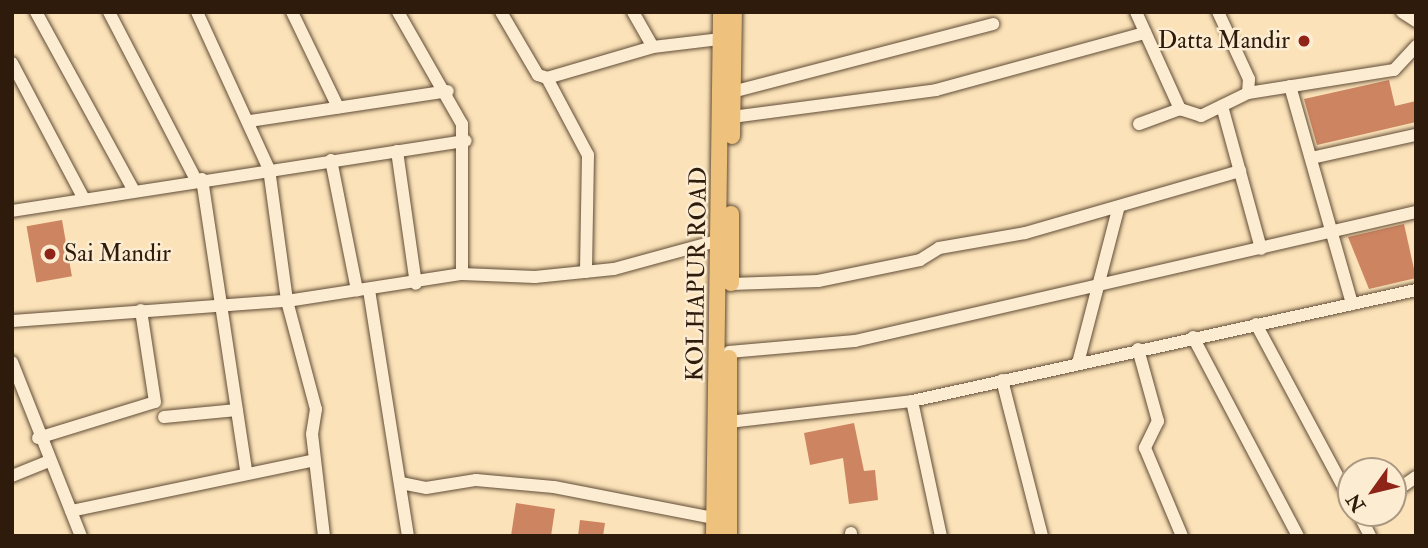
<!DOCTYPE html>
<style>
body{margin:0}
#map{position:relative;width:1428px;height:548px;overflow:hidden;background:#fbe2b8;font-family:"IM FELL Double Pica",serif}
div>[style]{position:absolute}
.building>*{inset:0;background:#cd8461;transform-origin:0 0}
.roads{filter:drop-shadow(0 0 2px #614d37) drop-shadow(0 0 2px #614d37)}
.minor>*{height:12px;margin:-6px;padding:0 6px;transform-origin:6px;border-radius:6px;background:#fcecd1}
.major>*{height:16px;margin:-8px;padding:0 8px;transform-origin:8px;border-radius:8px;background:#eec17c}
.dots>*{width:19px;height:19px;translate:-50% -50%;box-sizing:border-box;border:4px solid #fcecd1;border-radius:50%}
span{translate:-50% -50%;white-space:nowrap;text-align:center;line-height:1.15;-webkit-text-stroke:5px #fcecd1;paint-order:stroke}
.poi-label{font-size:24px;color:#2e1b0c}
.right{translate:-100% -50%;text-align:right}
.left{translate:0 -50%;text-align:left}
.street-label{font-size:24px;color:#2e1b0c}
.frame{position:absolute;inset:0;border:14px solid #2e1b0c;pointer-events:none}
.north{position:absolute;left:1337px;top:457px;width:70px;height:70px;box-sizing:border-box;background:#fcecd1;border:2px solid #aa9882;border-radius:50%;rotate:236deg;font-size:19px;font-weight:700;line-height:28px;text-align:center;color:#2e1b0c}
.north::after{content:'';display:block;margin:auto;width:24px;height:32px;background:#8f2418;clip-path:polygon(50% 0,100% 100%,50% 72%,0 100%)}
</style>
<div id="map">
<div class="building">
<div style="clip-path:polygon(1389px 80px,1395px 106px,1416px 101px,1416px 122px,1317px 145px,1304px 99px)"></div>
<div style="left:62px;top:220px;width:57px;height:36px;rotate:80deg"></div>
<div style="clip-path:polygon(1404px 224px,1416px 278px,1369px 289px,1348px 237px)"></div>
<div style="clip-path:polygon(854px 423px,864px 471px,875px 470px,878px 500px,849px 504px,843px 458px,810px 465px,804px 433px)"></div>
<div style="clip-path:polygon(516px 503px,555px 509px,551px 536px,511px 536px)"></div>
<div style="clip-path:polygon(580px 520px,605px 523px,603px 536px,578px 536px)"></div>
</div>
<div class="roads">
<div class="minor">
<div style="left:36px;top:12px;width:204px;rotate:61.3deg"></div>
<div style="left:109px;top:12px;width:189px;rotate:62.6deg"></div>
<div style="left:197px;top:12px;width:173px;rotate:65.4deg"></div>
<div style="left:269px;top:169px;width:133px;rotate:82.2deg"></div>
<div style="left:287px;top:301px;width:112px;rotate:75deg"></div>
<div style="left:316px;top:409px;width:25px;rotate:99deg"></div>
<div style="left:312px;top:434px;width:103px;rotate:83.3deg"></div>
<div style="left:292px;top:12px;width:106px;rotate:64.2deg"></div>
<div style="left:398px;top:12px;width:129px;rotate:60.3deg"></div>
<div style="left:462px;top:124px;width:150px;rotate:90deg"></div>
<div style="left:501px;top:12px;width:73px;rotate:59.6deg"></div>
<div style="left:538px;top:75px;width:9px;rotate:18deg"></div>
<div style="left:547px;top:78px;width:110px;rotate:-16.3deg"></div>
<div style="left:653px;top:47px;width:77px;rotate:-6.8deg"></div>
<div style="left:633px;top:12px;width:40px;rotate:60.3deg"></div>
<div style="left:1136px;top:12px;width:107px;rotate:65.6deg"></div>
<div style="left:1180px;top:109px;width:22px;rotate:18deg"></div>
<div style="left:1201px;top:116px;width:52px;rotate:-26.1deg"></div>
<div style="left:1248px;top:93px;width:14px;rotate:-86deg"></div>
<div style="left:1249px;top:79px;width:74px;rotate:-114.8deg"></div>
<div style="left:1402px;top:12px;width:17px;rotate:33deg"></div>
<div style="left:12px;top:63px;width:154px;rotate:62.1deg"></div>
<div style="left:547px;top:78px;width:87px;rotate:62deg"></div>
<div style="left:588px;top:155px;width:117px;rotate:91deg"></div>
<div style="left:1290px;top:86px;width:227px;rotate:74.1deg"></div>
<div style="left:732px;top:92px;width:270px;rotate:-14.6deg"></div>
<div style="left:1248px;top:93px;width:148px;rotate:-9deg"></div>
<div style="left:1394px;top:70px;width:33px;rotate:-47deg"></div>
<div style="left:1222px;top:106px;width:148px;rotate:74.7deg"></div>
<div style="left:732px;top:117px;width:206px;rotate:-7.5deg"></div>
<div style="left:936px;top:90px;width:217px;rotate:-15.3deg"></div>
<div style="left:250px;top:121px;width:200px;rotate:-8.6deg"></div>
<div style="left:1139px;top:124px;width:44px;rotate:-20.1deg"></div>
<div style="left:397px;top:151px;width:134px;rotate:81.9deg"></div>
<div style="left:1311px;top:158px;width:107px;rotate:-12.4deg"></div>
<div style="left:331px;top:160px;width:133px;rotate:78.7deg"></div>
<div style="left:202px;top:179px;width:294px;rotate:81.4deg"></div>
<div style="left:12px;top:211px;width:459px;rotate:-8.8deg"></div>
<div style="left:731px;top:284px;width:87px;rotate:-2deg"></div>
<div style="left:818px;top:281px;width:104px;rotate:-11.6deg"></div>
<div style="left:920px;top:260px;width:22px;rotate:-32deg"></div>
<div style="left:939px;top:248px;width:87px;rotate:-9.9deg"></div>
<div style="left:1025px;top:233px;width:224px;rotate:-16.1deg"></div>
<div style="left:369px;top:290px;width:249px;rotate:81deg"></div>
<div style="left:12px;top:321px;width:276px;rotate:-4.2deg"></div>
<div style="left:287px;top:301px;width:177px;rotate:-8.8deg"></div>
<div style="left:462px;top:274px;width:73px;rotate:2.4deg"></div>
<div style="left:535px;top:277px;width:79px;rotate:-5.8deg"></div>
<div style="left:614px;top:269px;width:110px;rotate:-15.3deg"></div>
<div style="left:1256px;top:324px;width:201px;rotate:61.8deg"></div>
<div style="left:1193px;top:337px;width:225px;rotate:62.2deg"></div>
<div style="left:1138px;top:349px;width:75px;rotate:74.5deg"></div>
<div style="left:1158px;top:421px;width:30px;rotate:116deg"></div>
<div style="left:1145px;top:448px;width:95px;rotate:67.2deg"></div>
<div style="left:729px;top:352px;width:126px;rotate:-5deg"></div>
<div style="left:855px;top:341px;width:576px;rotate:-12.95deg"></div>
<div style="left:12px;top:362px;width:187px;rotate:68.4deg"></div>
<div style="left:1078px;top:363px;width:159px;rotate:-75.4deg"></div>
<div style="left:1002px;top:380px;width:161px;rotate:75.6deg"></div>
<div style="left:912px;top:401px;width:138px;rotate:77.9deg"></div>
<div style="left:164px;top:417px;width:73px;rotate:-5.5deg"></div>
<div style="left:728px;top:422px;width:185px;rotate:-6.5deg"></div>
<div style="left:912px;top:401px;width:516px;rotate:-12.42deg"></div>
<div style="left:38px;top:438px;width:122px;rotate:-17.1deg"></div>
<div style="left:155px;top:402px;width:93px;rotate:-98.7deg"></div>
<div style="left:12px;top:476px;width:40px;rotate:-22deg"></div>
<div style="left:401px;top:483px;width:25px;rotate:11deg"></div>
<div style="left:426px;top:488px;width:51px;rotate:-9.1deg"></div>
<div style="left:476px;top:480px;width:78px;rotate:5.1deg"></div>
<div style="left:554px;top:487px;width:163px;rotate:11deg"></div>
<div style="left:1393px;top:493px;width:28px;rotate:-35deg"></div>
<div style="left:71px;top:511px;width:249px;rotate:-11.8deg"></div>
<div style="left:1358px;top:513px;width:26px;rotate:62deg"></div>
<div style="left:851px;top:533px;width:3px;rotate:90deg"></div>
</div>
<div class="major">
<div style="left:732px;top:136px;width:124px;rotate:-89.1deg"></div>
<div style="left:731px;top:283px;width:69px;rotate:-90deg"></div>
<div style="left:714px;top:536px;width:524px;rotate:-89.23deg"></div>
<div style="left:729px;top:536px;width:178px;rotate:-90deg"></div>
</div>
</div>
<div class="dots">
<div style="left:1304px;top:41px;background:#8f2418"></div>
<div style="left:50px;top:254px;background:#8f2418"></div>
</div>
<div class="poi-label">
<span class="right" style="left:1290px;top:41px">Datta Mandir</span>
<span class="left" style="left:64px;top:254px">Sai Mandir</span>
</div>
<div class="street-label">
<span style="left:697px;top:274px;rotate:-89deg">KOLHAPUR ROAD</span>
</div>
<div class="frame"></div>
<div class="north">N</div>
</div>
